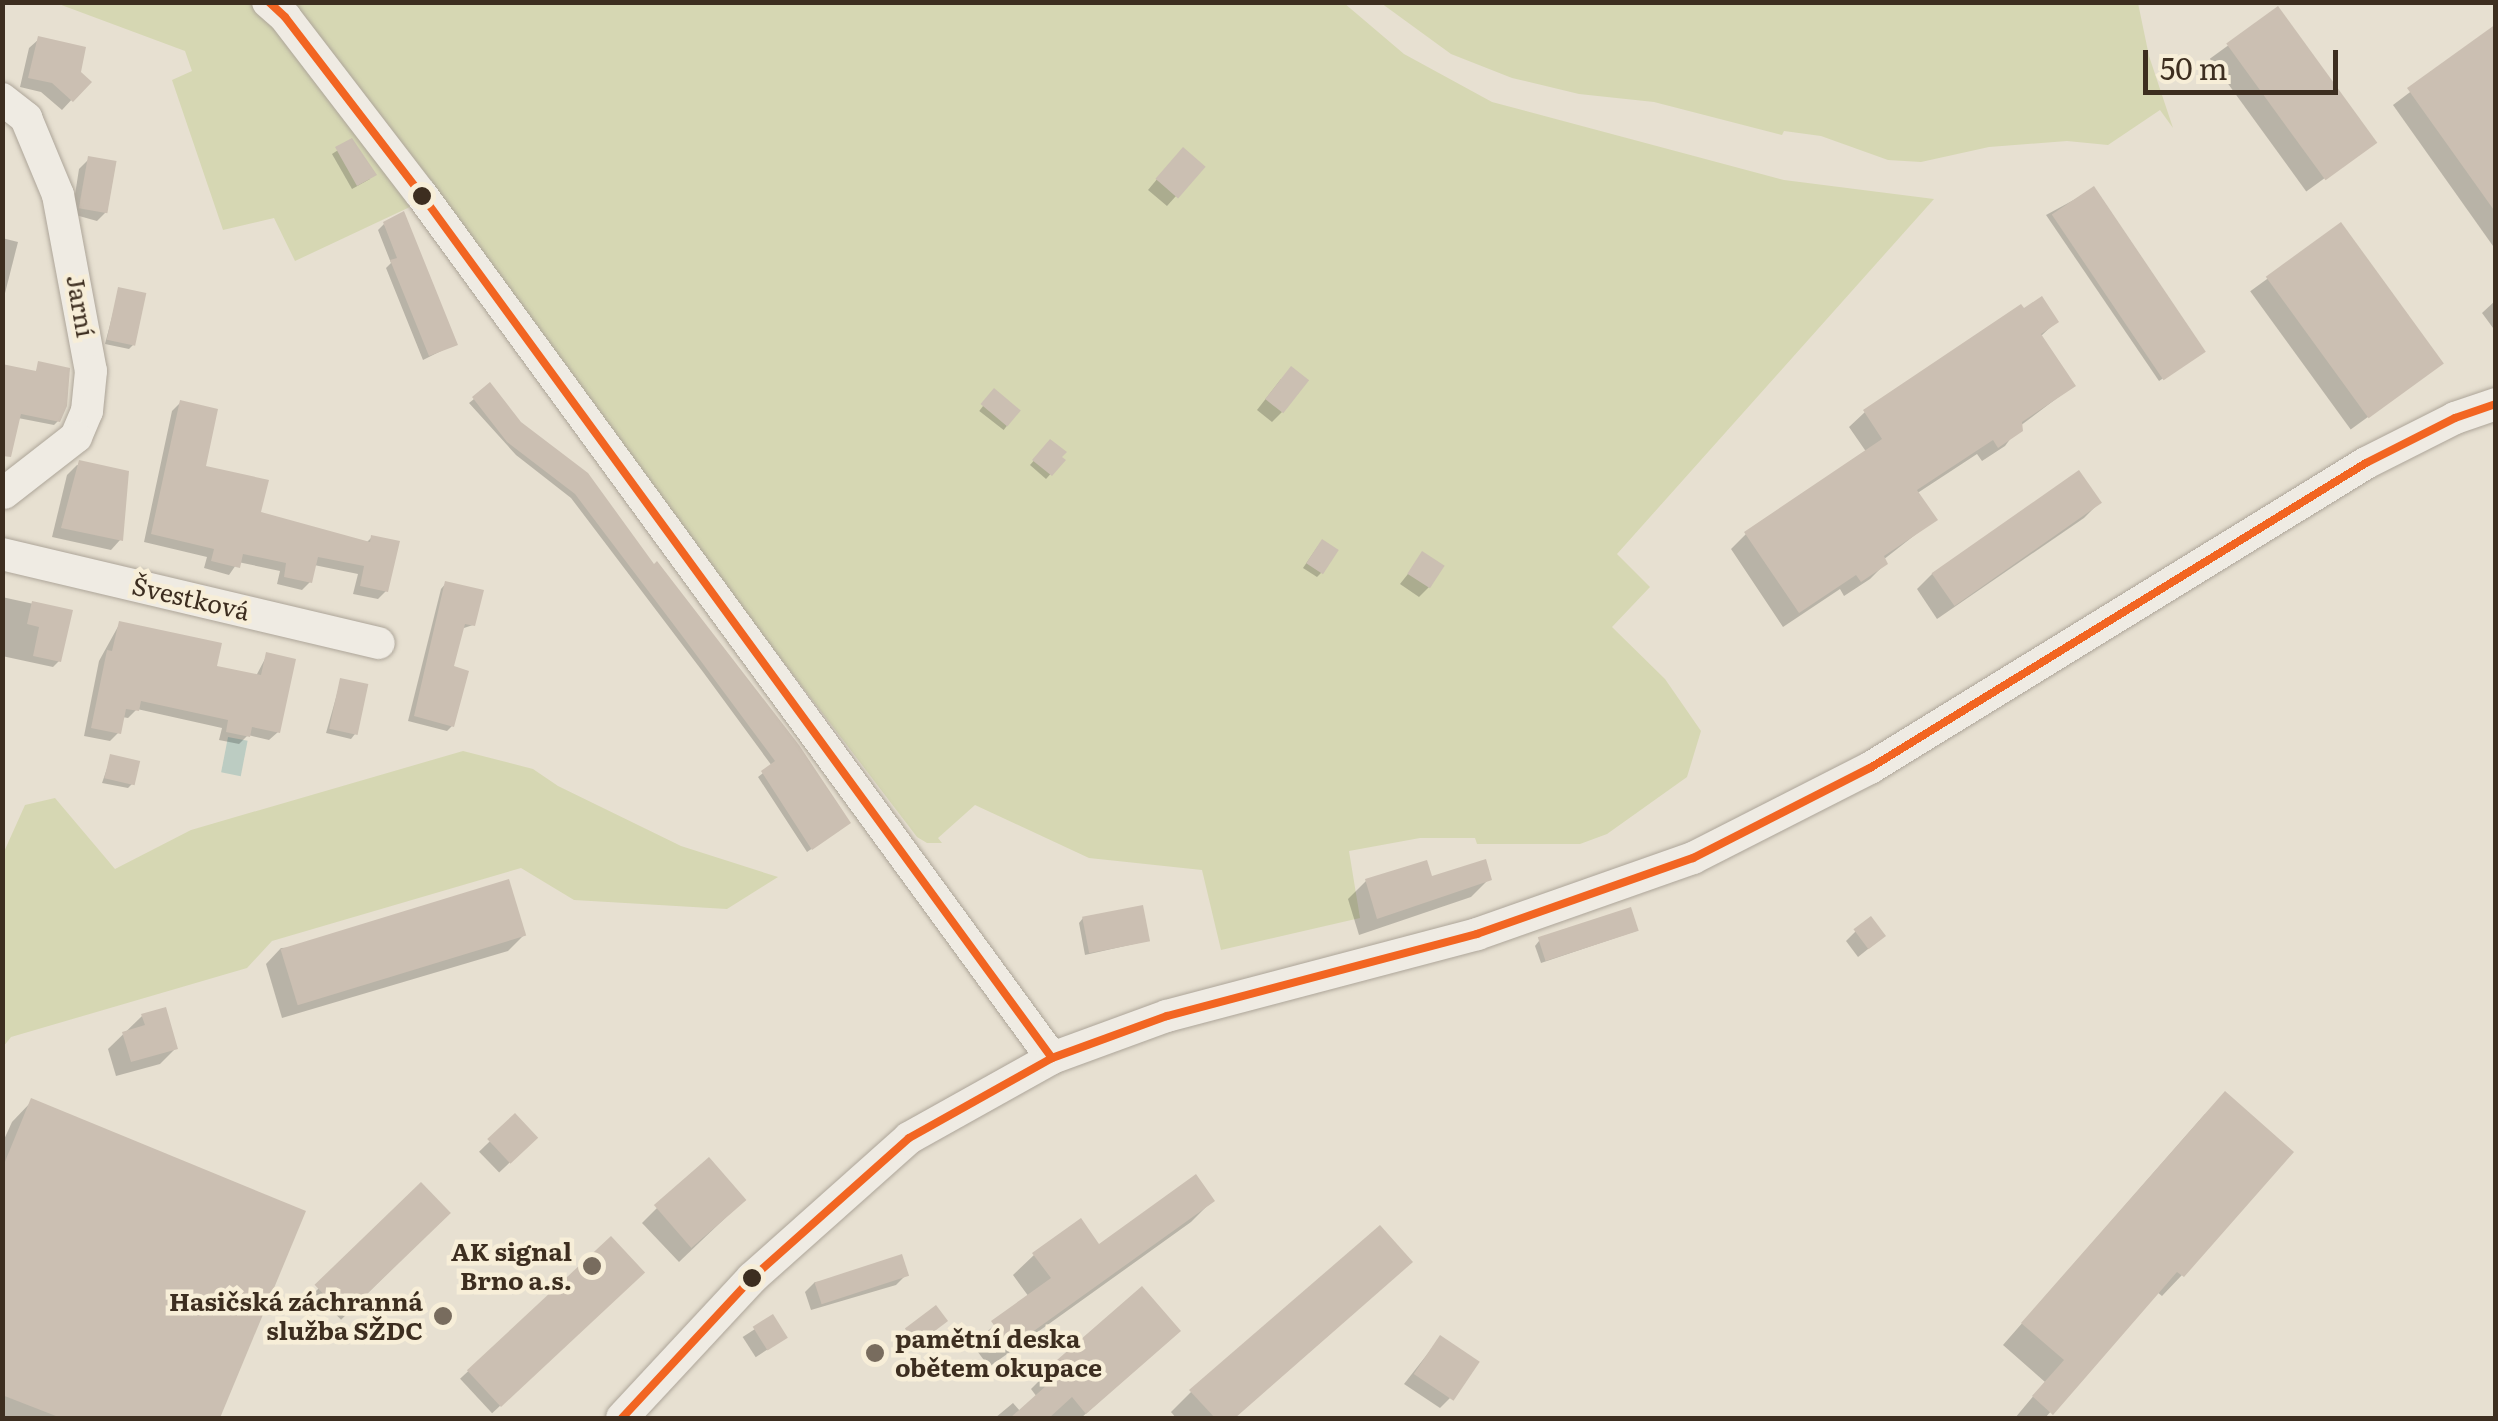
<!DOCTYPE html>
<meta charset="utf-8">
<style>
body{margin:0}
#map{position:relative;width:2498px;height:1421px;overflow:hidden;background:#e7e0d1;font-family:Literata,serif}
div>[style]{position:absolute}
.green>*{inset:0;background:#d6d7b3}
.water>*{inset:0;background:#bcccc2;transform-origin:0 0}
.shadow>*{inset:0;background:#0003;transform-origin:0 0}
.building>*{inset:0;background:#cbbfb2;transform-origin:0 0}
.roads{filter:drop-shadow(0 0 2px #ada599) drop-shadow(0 0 2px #ada599)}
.minor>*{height:32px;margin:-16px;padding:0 16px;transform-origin:16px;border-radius:16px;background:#efebe3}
.bus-1>*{height:8px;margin:-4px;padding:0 4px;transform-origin:4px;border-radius:4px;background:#f26522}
.dots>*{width:28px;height:28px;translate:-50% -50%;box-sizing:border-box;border:5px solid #f7eed8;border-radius:50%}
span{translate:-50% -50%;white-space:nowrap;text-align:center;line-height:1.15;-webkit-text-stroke:9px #f7eed8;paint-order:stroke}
.street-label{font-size:25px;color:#3d2e20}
.poi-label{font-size:25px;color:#3d2e20;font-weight:700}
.right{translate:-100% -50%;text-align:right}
.left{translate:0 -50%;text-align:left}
.frame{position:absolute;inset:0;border:5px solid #3d2e20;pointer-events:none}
.scale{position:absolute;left:2143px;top:50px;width:195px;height:45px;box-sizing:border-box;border:5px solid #3d2e20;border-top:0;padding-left:12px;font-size:30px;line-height:35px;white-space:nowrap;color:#3d2e20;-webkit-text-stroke:8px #f7eed8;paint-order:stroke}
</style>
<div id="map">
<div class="green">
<div style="clip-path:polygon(56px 3px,255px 3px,412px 206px,295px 261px,274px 218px,223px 230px,172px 80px,192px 71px,185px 51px)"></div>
<div style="clip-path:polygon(280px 3px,1344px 3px,1404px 54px,1492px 102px,1784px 180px,1934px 199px,1617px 554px,1650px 587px,1612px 627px,1665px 679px,1701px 731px,1687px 777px,1607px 834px,1580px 844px,1477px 844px,1475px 838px,1420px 838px,1349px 851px,1360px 918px,1221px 950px,1202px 870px,1089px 858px,975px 805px,938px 838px,942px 843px,927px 843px,917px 837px)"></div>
<div style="clip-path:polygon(1381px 3px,2138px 3px,2149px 56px,2173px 128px,2160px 110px,2108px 145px,2067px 141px,1989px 147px,1921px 162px,1888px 160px,1821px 136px,1784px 131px,1782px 135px,1654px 102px,1579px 94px,1512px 78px,1451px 54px)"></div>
<div style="clip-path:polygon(463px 751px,533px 769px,558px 786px,681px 846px,778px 877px,727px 909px,574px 900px,521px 868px,272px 941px,247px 968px,11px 1037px,3px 1047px,3px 854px,25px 805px,55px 798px,115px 869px,191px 830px)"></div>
</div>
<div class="water">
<div style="left:228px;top:737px;width:20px;height:36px;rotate:11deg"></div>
</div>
<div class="shadow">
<div style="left:2277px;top:10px;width:164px;height:83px;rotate:54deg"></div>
<div style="clip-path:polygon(2496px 27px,2496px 245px,2493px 246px,2393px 105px)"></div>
<div style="clip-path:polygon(39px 39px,88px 82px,62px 110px,41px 92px,20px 87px,29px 48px)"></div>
<div style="clip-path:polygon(352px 141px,370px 179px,352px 189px,332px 154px)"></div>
<div style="clip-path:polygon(89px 159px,107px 211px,97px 221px,72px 214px,79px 169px)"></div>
<div style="clip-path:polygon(1173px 160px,1202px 167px,1167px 206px,1148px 190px)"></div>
<div style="clip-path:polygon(2094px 189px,2197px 356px,2159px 381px,2046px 215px)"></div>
<div style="clip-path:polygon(384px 224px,455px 344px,423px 360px,386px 268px,391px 263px,378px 230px)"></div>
<div style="left:2340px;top:226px;width:171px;height:111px;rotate:54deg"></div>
<div style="clip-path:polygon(2px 238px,18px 242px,2px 305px)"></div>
<div style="clip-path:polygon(119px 290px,133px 345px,129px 349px,105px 344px)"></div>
<div style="clip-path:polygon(2496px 300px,2496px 332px,2482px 313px)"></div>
<div style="clip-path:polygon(2056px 322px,2040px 337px,2073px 386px,2020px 426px,2005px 446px,1982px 461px,1977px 454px,1916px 494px,1934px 520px,1883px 560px,1885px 564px,1870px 579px,1844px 596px,1840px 589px,1783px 627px,1731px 549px,1746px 534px,1867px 453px,1849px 427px,1865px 412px)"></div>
<div style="clip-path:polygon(39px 364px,58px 421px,54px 425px,18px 418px)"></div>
<div style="clip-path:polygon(1281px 379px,1282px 412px,1272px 422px,1257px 410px)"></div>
<div style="clip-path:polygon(490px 386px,844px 827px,807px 852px,758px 777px,772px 766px,703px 672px,571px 498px,516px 455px,469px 403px)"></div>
<div style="left:994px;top:392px;width:31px;height:24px;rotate:38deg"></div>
<div style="clip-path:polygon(180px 403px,203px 468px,258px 514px,366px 543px,372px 537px,386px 591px,378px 599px,353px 594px,358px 574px,314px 565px,310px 582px,302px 590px,277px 584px,280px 571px,238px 562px,229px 575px,204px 568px,207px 557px,144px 542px,172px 411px)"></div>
<div style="clip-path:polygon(1050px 442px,1063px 460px,1046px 479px,1030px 465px)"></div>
<div style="clip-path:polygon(77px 465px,126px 473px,120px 540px,111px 550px,52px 537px,67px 475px)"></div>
<div style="clip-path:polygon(2079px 474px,2099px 503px,2084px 518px,1937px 619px,1917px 589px,1932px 574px)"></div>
<div style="clip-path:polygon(1318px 546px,1321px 573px,1317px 577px,1303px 568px)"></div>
<div style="clip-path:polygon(1423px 555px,1429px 587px,1419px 597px,1400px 584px)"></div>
<div style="clip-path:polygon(446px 583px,473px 625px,461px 629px,451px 668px,452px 726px,447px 731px,408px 721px,441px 589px)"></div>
<div style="clip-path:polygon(2px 597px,70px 612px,59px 661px,53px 667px,2px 656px)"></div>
<div style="clip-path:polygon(120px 623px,214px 668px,256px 676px,267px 655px,278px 732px,269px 740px,248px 735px,239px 744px,219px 740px,222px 728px,137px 709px,128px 718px,122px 717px,118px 733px,110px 741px,84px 736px,99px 661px)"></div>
<div style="clip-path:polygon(341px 680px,355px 734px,351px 739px,326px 733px)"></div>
<div style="clip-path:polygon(111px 757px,132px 784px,128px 788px,102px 783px)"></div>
<div style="clip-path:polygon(1489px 879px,1471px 897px,1359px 935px,1348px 899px,1366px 881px)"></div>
<div style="clip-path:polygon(1083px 918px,1147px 941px,1085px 955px,1079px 923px)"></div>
<div style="clip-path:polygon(1636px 931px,1541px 963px,1535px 946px,1539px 941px)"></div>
<div style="clip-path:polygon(1856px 931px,1873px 945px,1858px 957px,1846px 941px)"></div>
<div style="clip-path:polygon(523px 936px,508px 951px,282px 1018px,266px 964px,281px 948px)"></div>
<div style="clip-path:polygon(142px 1016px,176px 1048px,160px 1064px,116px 1076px,108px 1049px)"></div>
<div style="clip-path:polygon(32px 1101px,302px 1212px,217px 1418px,2px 1418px,2px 1144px,12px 1122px)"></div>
<div style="clip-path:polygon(2205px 1114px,2182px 1275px,2162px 1296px,2157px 1292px,2045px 1418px,2015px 1418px,2045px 1382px,2003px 1345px)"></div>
<div style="left:515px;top:1117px;width:29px;height:50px;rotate:46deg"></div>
<div style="left:421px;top:1186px;width:38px;height:151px;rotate:45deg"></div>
<div style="clip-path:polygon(744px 1200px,679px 1262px,642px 1223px,657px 1208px)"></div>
<div style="clip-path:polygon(1212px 1201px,1191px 1222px,989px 1367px,972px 1344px,1029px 1297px,1013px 1275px,1034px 1255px,1099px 1247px)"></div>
<div style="left:610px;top:1239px;width:47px;height:205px;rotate:47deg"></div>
<div style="clip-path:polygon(906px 1275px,896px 1285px,811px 1310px,805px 1292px,815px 1282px)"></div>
<div style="clip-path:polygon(1389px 1282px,1234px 1418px,1176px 1418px,1171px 1412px,1191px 1392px)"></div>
<div style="clip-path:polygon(935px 1308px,935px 1330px,905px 1352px,896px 1340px)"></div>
<div style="left:772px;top:1318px;width:24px;height:35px;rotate:57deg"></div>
<div style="clip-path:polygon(1178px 1331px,1081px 1418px,995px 1418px,1013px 1403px,1021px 1412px,1037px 1397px,1031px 1389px,1051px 1369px)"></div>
<div style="clip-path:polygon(1440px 1338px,1450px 1398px,1440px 1408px,1404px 1384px)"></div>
</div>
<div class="building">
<div style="left:2278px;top:6px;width:169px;height:64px;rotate:54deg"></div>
<div style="clip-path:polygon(2496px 24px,2496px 213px,2407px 88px)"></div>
<div style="clip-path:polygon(38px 36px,86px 47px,81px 72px,92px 82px,73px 102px,52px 83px,28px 78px)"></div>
<div style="clip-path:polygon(352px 138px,377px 175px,357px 186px,335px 147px)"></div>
<div style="left:1183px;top:147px;width:30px;height:42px;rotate:41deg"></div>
<div style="left:88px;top:156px;width:29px;height:53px;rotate:10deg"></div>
<div style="left:2094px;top:186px;width:200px;height:51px;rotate:56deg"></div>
<div style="clip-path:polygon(404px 211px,458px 345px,429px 356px,390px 260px,397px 258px,383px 222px)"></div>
<div style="left:2341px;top:222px;width:175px;height:93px;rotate:54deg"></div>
<div style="left:118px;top:287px;width:29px;height:54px;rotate:12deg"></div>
<div style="clip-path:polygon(2042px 296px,2059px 322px,2041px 334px,2076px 386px,2022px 422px,2023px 431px,1998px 448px,1993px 440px,1917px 490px,1938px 520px,1884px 556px,1888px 564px,1861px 582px,1856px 575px,1799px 613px,1744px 532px,1882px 439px,1863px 410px,2021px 304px,2024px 308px)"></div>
<div style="clip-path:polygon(38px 361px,70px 368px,67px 406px,60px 422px,21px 414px,11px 457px,2px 456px,2px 364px,36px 371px)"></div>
<div style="left:1291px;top:366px;width:23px;height:42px;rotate:38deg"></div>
<div style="clip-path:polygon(490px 382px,521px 422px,588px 473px,654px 564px,657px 561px,799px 745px,851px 823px,812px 850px,761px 771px,775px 761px,683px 637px,575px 494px,507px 442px,472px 397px)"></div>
<div style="left:994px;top:388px;width:35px;height:21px;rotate:40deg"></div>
<div style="clip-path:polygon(180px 400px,218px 409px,206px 466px,269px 480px,261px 512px,370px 542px,371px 535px,400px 541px,388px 592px,360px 586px,364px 566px,318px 557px,312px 583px,284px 577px,286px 563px,243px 554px,240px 568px,211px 561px,214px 549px,151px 534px)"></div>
<div style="clip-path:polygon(1050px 439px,1067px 452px,1062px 457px,1066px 460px,1052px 476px,1032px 460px)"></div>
<div style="clip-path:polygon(79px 460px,129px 471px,123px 541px,61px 528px)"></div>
<div style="left:2079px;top:470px;width:40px;height:180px;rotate:55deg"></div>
<div style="left:1322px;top:539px;width:20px;height:29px;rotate:33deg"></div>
<div style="left:1422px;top:551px;width:27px;height:27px;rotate:33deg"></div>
<div style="clip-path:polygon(445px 581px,484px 590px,475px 626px,465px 624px,454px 666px,469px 671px,454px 727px,414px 716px)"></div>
<div style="clip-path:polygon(32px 601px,73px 610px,61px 662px,33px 656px,39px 627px,27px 624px)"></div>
<div style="clip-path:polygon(119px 621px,222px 643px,217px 666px,261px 675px,266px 652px,296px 659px,280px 733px,252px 727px,250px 737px,226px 732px,228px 720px,141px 701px,139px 711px,126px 709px,121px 734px,91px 728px,107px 650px,112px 651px)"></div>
<div style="left:340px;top:678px;width:29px;height:52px;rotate:12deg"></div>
<div style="left:110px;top:754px;width:31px;height:25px;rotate:13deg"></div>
<div style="clip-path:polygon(1486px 859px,1492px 880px,1377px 919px,1365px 879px,1427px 860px,1432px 876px)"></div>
<div style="left:509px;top:879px;width:59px;height:239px;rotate:73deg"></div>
<div style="left:1143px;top:905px;width:37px;height:62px;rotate:79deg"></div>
<div style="left:1631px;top:907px;width:25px;height:98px;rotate:72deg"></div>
<div style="left:1871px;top:916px;width:25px;height:22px;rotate:53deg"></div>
<div style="clip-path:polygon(166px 1007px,178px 1049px,131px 1062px,122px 1032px,145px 1025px,141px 1014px)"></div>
<div style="clip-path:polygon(2225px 1091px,2294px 1152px,2184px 1277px,2177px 1272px,2053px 1415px,2032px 1396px,2064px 1360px,2021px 1323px)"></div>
<div style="clip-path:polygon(31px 1098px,306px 1211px,220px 1418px,61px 1418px,2px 1395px,2px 1169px)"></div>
<div style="left:515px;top:1113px;width:34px;height:38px;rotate:47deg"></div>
<div style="left:709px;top:1157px;width:57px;height:73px;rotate:49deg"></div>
<div style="clip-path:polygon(1196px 1174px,1215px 1201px,1010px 1348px,991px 1321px,1051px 1278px,1032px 1253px,1081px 1218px,1099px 1244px)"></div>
<div style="left:421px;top:1182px;width:43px;height:148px;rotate:46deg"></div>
<div style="clip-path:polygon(1380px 1225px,1413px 1262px,1235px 1418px,1215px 1418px,1189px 1390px)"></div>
<div style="left:611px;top:1236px;width:50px;height:197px;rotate:47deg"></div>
<div style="left:902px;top:1254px;width:23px;height:92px;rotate:72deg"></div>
<div style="clip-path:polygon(1142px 1286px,1181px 1331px,1086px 1414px,1072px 1397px,1049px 1418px,1010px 1418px,1057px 1376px,1049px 1367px)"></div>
<div style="left:936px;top:1305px;width:20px;height:39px;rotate:53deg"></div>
<div style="left:773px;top:1314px;width:28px;height:24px;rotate:58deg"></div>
<div style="left:1440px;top:1335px;width:48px;height:47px;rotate:34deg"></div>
</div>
<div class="roads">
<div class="minor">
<div style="left:268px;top:2px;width:23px;rotate:41deg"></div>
<div style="left:285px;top:17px;width:223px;rotate:52.5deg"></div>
<div style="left:421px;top:194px;width:1070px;rotate:53.86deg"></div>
<div style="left:2px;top:99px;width:31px;rotate:38deg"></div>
<div style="left:26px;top:118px;width:83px;rotate:67.4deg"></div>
<div style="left:58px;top:195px;width:179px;rotate:79.4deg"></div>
<div style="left:91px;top:371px;width:40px;rotate:95.7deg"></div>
<div style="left:87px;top:411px;width:28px;rotate:113deg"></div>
<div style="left:76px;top:437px;width:91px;rotate:142.1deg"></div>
<div style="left:2px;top:554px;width:387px;rotate:13.3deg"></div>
<div style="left:622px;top:1418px;width:191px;rotate:-47.1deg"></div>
<div style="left:752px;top:1278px;width:210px;rotate:-41.7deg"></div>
<div style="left:909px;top:1138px;width:164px;rotate:-29.2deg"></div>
<div style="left:1052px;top:1058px;width:122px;rotate:-20.1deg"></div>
<div style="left:1167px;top:1016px;width:321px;rotate:-14.8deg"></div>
<div style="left:1477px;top:934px;width:229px;rotate:-19.4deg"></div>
<div style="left:1693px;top:858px;width:199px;rotate:-27deg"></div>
<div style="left:1870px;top:768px;width:582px;rotate:-31.59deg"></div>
<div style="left:2366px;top:463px;width:100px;rotate:-26.8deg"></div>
<div style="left:2455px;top:418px;width:43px;rotate:-18.9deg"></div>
</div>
</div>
<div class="bus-1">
<div style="left:269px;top:2px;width:22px;rotate:43deg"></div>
<div style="left:285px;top:17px;width:223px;rotate:52.5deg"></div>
<div style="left:421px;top:194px;width:1070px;rotate:53.86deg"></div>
<div style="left:622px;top:1418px;width:191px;rotate:-47.1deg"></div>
<div style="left:752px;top:1278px;width:210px;rotate:-41.7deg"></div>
<div style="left:909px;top:1138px;width:164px;rotate:-29.2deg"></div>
<div style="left:1052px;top:1058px;width:122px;rotate:-20.1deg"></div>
<div style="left:1167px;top:1016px;width:321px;rotate:-14.8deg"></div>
<div style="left:1477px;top:934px;width:229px;rotate:-19.4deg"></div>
<div style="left:1693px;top:858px;width:199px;rotate:-27deg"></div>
<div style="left:1870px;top:768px;width:582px;rotate:-31.59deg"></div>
<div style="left:2366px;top:463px;width:100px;rotate:-26.8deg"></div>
<div style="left:2455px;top:418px;width:43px;rotate:-18.9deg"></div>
</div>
<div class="dots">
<div style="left:422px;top:196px;background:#3d2e20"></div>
<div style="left:592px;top:1266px;background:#786c5e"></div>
<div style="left:752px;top:1278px;background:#3d2e20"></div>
<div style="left:443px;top:1316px;background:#786c5e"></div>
<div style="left:875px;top:1353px;background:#786c5e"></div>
</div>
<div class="street-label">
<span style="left:81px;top:306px;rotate:80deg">Jarní</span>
<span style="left:191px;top:598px;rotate:13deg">Švestková</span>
</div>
<div class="poi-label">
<span class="right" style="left:572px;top:1266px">AK signal<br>Brno a.s.</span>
<span class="right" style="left:423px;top:1316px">Hasičská záchranná<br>služba SŽDC</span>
<span class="left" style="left:895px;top:1353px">pamětní deska<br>obětem okupace</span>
</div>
<div class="frame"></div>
<div class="scale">50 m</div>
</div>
